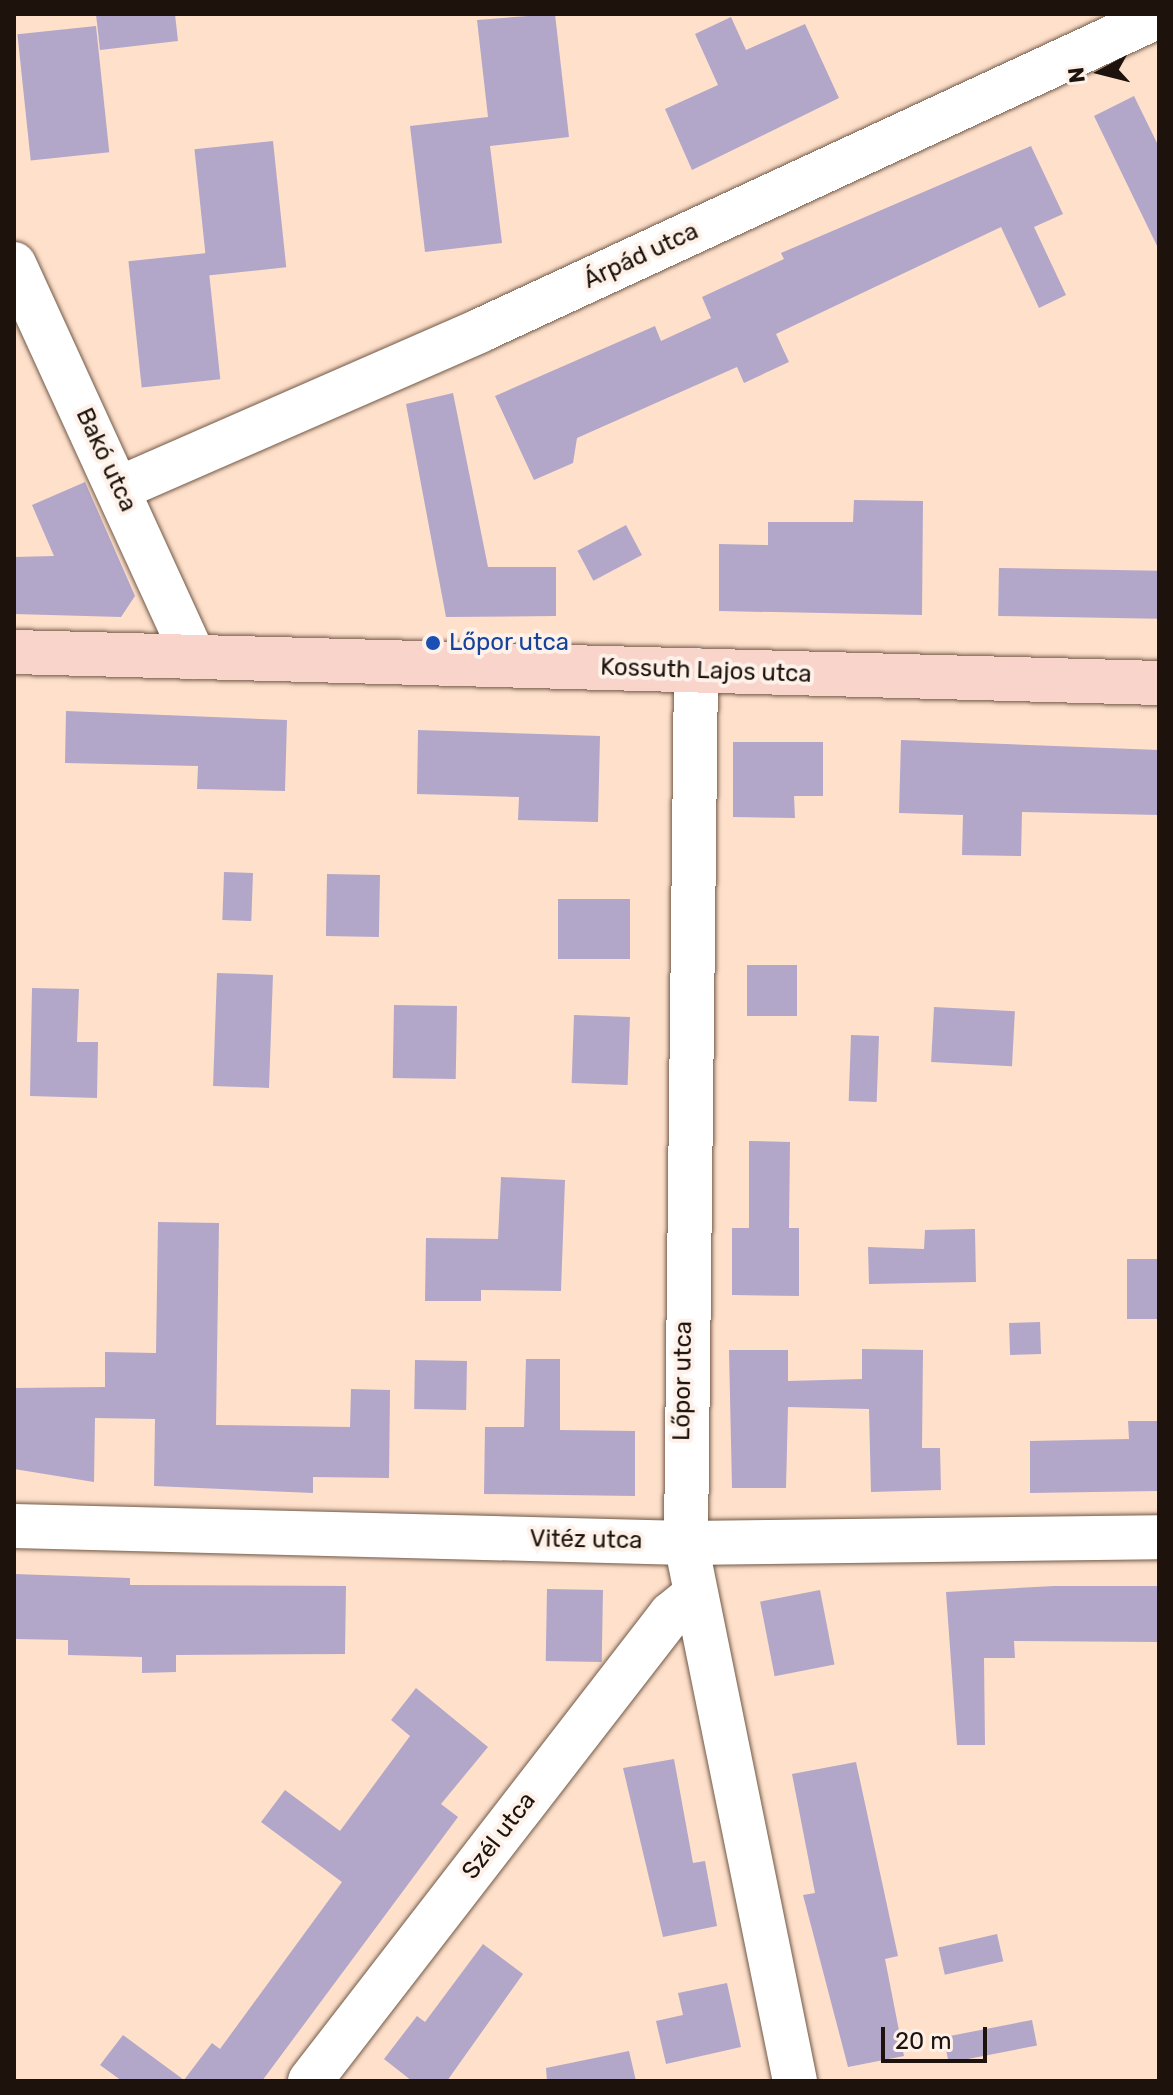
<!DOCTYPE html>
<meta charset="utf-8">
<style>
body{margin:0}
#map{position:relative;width:1173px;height:2095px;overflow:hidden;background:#fee0cb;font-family:Rubik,sans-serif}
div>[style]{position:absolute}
.building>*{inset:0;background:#b2a7c9;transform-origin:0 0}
.roads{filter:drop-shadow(0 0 2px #715947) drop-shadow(0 0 2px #715947)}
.minor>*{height:44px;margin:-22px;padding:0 22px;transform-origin:22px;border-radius:22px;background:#fff}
.major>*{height:44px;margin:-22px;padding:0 22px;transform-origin:22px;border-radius:22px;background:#f8d4ca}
.dots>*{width:22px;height:22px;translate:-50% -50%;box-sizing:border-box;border:4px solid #fdf1e9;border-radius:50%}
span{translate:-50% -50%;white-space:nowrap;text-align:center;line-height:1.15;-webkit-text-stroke:8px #fdf1e9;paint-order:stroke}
.street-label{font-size:24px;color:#1d130c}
.transit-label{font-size:24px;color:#164399}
.left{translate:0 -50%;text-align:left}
.frame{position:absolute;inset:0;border:16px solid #1d130c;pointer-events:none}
.north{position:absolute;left:1061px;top:32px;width:80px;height:80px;-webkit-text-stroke:6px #fdf1e9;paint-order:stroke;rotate:263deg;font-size:22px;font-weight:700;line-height:32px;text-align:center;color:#1d130c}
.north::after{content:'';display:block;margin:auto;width:28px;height:36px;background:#1d130c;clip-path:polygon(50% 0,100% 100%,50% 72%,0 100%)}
.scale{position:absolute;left:881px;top:2027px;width:106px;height:36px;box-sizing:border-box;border:4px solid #1d130c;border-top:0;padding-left:10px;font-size:24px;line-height:28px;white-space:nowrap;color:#1d130c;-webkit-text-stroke:6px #fdf1e9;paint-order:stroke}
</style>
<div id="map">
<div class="building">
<div style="clip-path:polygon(96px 14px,175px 14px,178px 41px,100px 50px)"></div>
<div style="clip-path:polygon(555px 14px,569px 137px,490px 146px,502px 243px,425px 252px,410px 126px,488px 117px,477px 20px)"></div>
<div style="clip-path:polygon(731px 17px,746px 50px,805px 24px,839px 98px,692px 170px,665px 109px,718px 85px,695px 34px)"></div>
<div style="left:96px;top:26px;width:127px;height:79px;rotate:84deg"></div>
<div style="clip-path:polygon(1134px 96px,1159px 147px,1159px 250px,1094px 116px)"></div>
<div style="left:273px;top:141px;width:127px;height:79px;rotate:84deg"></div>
<div style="clip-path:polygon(1031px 146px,1063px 214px,1034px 227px,1066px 295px,1039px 308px,1001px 227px,776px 334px,789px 362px,744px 383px,737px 367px,577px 438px,573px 463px,534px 480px,495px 396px,655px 326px,661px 341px,711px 318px,702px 297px,784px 259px,781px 253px)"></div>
<div style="left:207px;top:253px;width:127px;height:79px;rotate:84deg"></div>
<div style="clip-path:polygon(453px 393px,488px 567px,556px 567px,556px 616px,446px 617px,406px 404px)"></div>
<div style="clip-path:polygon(85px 482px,135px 596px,121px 617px,14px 614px,14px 557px,54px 556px,32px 505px)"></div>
<div style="clip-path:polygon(854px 500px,923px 501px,922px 615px,719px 611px,719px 544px,768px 545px,768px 522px,853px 522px)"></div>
<div style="left:626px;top:525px;width:34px;height:55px;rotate:62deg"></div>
<div style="left:999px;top:568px;width:160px;height:48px;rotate:1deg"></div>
<div style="clip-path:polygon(66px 711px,287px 720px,285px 791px,197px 789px,198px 766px,65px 763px)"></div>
<div style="clip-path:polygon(418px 730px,600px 736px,598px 822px,518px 820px,519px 797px,417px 794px)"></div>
<div style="clip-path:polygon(901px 740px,1159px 750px,1159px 815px,1022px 812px,1021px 856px,962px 855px,963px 815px,899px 813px)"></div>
<div style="clip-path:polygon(733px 742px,823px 742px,823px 796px,794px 796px,795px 818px,733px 817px)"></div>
<div style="left:224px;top:872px;width:29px;height:48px;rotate:2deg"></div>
<div style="left:327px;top:874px;width:53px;height:62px;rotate:1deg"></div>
<div style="left:558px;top:899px;width:72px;height:60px"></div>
<div style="left:747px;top:965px;width:50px;height:51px"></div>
<div style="left:217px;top:973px;width:56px;height:113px;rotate:2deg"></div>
<div style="clip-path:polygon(32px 988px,79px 989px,77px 1042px,98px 1042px,97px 1098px,30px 1096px)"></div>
<div style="left:394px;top:1005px;width:63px;height:73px;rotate:1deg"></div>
<div style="left:934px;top:1007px;width:81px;height:55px;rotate:3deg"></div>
<div style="left:574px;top:1015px;width:56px;height:68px;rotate:2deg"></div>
<div style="left:851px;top:1035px;width:28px;height:66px;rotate:2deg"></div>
<div style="clip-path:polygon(749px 1141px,790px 1142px,789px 1228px,799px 1228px,799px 1296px,732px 1295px,732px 1228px,749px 1228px)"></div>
<div style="clip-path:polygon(501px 1177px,565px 1180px,561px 1291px,481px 1290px,481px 1301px,425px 1301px,426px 1238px,498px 1239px)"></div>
<div style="clip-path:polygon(158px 1222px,219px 1223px,216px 1425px,350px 1427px,351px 1389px,390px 1390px,389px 1478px,313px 1477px,313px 1493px,154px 1486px,155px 1419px,95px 1418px,94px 1482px,14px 1469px,14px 1388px,105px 1387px,105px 1352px,156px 1353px)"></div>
<div style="clip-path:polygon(975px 1229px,976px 1282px,869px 1284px,868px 1247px,924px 1249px,925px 1230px)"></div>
<div style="left:1127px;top:1259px;width:30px;height:60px"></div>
<div style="left:1040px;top:1322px;width:32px;height:31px;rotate:88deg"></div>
<div style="clip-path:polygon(862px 1349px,923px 1350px,922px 1448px,940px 1448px,941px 1490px,871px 1492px,869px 1409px,788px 1407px,786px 1488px,732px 1488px,729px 1350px,788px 1350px,788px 1381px,862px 1379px)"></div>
<div style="clip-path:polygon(526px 1359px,560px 1359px,560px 1430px,635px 1431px,635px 1496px,484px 1494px,485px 1427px,524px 1427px)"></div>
<div style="left:415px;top:1360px;width:52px;height:49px;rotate:1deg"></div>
<div style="clip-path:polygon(1128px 1421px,1159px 1421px,1159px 1491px,1030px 1493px,1030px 1441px,1129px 1439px)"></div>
<div style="clip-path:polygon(14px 1574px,130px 1578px,130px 1585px,346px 1586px,345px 1654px,176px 1655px,176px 1672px,142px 1673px,142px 1657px,68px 1655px,68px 1640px,14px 1639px)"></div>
<div style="clip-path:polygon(1054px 1586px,1159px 1586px,1159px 1642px,1014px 1641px,1015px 1658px,984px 1658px,985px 1745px,957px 1745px,946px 1592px)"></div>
<div style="left:547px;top:1589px;width:56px;height:72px;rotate:1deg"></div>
<div style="left:820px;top:1590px;width:76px;height:61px;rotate:79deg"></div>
<div style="clip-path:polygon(416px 1688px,488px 1747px,441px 1804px,458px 1817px,262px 2081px,122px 2081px,100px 2065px,123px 2035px,184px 2080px,212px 2043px,220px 2049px,342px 1882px,261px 1822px,285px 1790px,340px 1831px,410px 1736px,391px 1720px)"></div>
<div style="clip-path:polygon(674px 1759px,693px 1863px,705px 1861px,717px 1926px,663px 1937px,623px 1768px)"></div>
<div style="clip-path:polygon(856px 1762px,898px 1956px,885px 1959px,904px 2056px,848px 2067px,803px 1895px,815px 1893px,792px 1774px)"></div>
<div style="left:997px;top:1934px;width:28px;height:60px;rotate:77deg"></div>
<div style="clip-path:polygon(483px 1944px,523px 1974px,447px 2081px,412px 2081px,384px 2059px,417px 2016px,425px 2022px)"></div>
<div style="clip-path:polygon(727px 1983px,741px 2047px,666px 2064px,656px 2021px,683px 2015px,678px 1993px)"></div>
<div style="left:1032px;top:2020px;width:26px;height:90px;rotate:79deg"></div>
<div style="clip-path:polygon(629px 2051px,636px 2081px,547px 2081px,546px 2068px)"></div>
</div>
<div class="roads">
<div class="minor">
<div style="left:14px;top:264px;width:432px;rotate:65.4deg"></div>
<div style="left:120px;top:488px;width:392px;rotate:-23.6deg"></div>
<div style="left:479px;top:331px;width:749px;rotate:-24.86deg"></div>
<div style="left:696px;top:670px;width:873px;rotate:90.66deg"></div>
<div style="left:686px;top:1543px;width:549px;rotate:78.55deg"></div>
<div style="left:14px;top:1526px;width:672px;rotate:1.45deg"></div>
<div style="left:686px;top:1543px;width:473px;rotate:-0.7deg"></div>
<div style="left:310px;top:2081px;width:590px;rotate:-52.3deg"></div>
<div style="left:671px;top:1614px;width:28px;rotate:-39deg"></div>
</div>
<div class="major">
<div style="left:14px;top:652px;width:1145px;rotate:1.55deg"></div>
</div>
</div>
<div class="dots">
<div style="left:433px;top:643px;background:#1a4fb4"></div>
</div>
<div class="street-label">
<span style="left:641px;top:256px;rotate:-25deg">Árpád utca</span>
<span style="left:106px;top:460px;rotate:65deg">Bakó utca</span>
<span style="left:706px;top:671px;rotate:2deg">Kossuth Lajos utca</span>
<span style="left:683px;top:1381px;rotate:-89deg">Lőpor utca</span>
<span style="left:586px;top:1540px;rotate:1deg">Vitéz utca</span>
<span style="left:499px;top:1836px;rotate:-52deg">Szél utca</span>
</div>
<div class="transit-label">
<span class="left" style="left:449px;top:643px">Lőpor utca</span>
</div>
<div class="frame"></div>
<div class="north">N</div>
<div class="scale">20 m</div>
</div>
